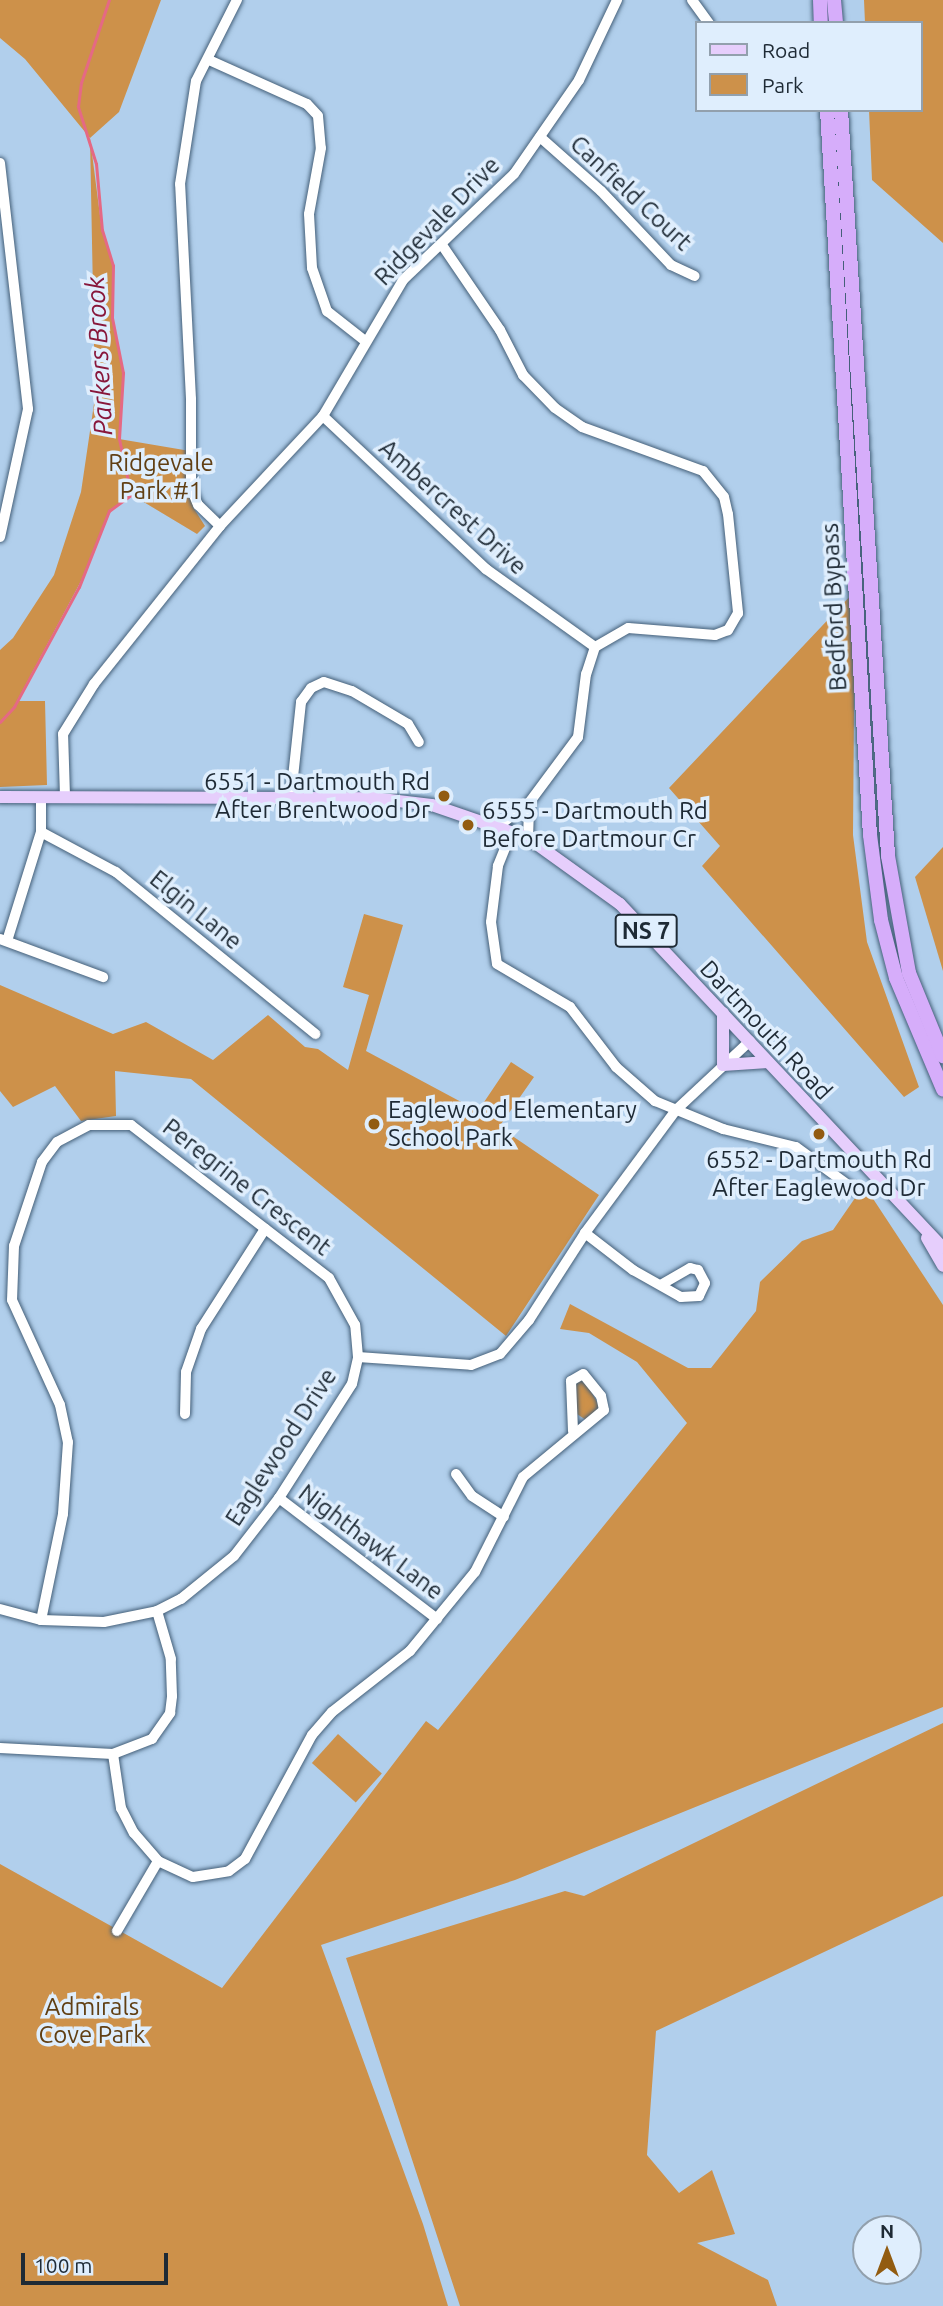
<!DOCTYPE html>
<style>
body{margin:0}
#map{position:relative;width:943px;height:2306px;overflow:hidden;background:#b1cfec;font-family:Ubuntu,sans-serif}
div>[style]{position:absolute}
.green>*{inset:0;background:#cd914a;transform-origin:0 0}
.stream>*{height:2.5px;margin:-1.25px;padding:0 1.25px;transform-origin:1.25px;border-radius:1.25px;background:#e56984}
.roads{filter:drop-shadow(0 0 2px #456079) drop-shadow(0 0 2px #456079)}
.minor>*{height:10px;margin:-5px;padding:0 5px;transform-origin:5px;border-radius:5px;background:#fff}
.major>*{height:12px;margin:-6px;padding:0 6px;transform-origin:6px;border-radius:6px;background:#e6cefc}
.highway>*{height:14px;margin:-7px;padding:0 7px;transform-origin:7px;border-radius:7px;background:#d6adfa}
.dots>*{width:19px;height:19px;translate:-50% -50%;box-sizing:border-box;border:4px solid #dfeefd;border-radius:50%}
span{translate:-50% -50%;white-space:nowrap;text-align:center;line-height:1.15;-webkit-text-stroke:7px #dfeefd;paint-order:stroke}
.shield-label span{padding:2px 5px;background:#dfeefd;border:2px solid;border-radius:5px;-webkit-text-stroke-width:0}
.shield-label{font-size:23px;color:#1e2a35;font-weight:700}
.street-label{font-size:24px;color:#1e2a35}
.park-label{font-size:24px;color:#613f13}
.poi-label{font-size:24px;color:#1e2a35}
.right{translate:-100% -50%;text-align:right}
.left{translate:0 -50%;text-align:left}
.water-label{font-size:26px;color:#88173b;font-style:italic}
.legend{position:absolute;left:695px;top:21px;width:228px;height:91px;box-sizing:border-box;background:#dfeefd;border:2px solid #92a0ad;margin:0;padding:9px 12px;list-style:none;font-size:21px;color:#1e2a35}
.legend li{display:flex;align-items:center;gap:14px;height:35px}
.legend b{width:35px;border:2px solid #92a0ad}
.north{position:absolute;left:852px;top:2215px;width:70px;height:70px;box-sizing:border-box;background:#dfeefd;border:2px solid #92a0ad;border-radius:50%;rotate:0deg;font-size:19px;font-weight:700;line-height:28px;text-align:center;color:#1e2a35}
.north::after{content:'';display:block;margin:auto;width:24px;height:32px;background:#925c11;clip-path:polygon(50% 0,100% 100%,50% 72%,0 100%)}
.scale{position:absolute;left:21px;top:2253px;width:147px;height:32px;box-sizing:border-box;border:4px solid #1e2a35;border-top:0;padding-left:9px;font-size:21px;line-height:24px;white-space:nowrap;color:#1e2a35;-webkit-text-stroke:5px #dfeefd;paint-order:stroke}
</style>
<div id="map">
<div class="green">
<div style="clip-path:polygon(0 0,161px 0,119px 112px,90px 138px,102px 231px,113px 266px,112px 318px,123px 373px,119px 439px,190px 451px,193px 507px,205px 526px,197px 534px,132px 495px,109px 511px,81px 581px,17px 701px,45px 701px,47px 785px,0 787px,0 650px,13px 638px,54px 575px,81px 492px,95px 397px,90px 138px,25px 59px,0 38px)"></div>
<div style="clip-path:polygon(864px 0,943px 0,943px 243px,872px 180px,869px 110px,920px 110px,920px 23px,865px 23px)"></div>
<div style="clip-path:polygon(855px 591px,853px 835px,867px 942px,919px 1087px,904px 1097px,702px 866px,720px 846px,669px 788px)"></div>
<div style="clip-path:polygon(943px 847px,943px 971px,915px 877px)"></div>
<div style="clip-path:polygon(364px 914px,403px 925px,366px 1051px,478px 1111px,511px 1062px,534px 1077px,499px 1127px,599px 1195px,506px 1336px,191px 1079px,115px 1071px,116px 1116px,81px 1121px,55px 1086px,13px 1107px,0 1091px,0 985px,113px 1034px,146px 1022px,213px 1060px,268px 1015px,305px 1047px,318px 1049px,348px 1070px,369px 995px,343px 987px)"></div>
<div style="clip-path:polygon(864px 1185px,943px 1305px,943px 1707px,515px 1880px,321px 1945px,423px 2224px,448px 2306px,0 2306px,0 1864px,222px 1988px,426px 1721px,438px 1730px,687px 1423px,637px 1362px,589px 1333px,560px 1329px,570px 1304px,688px 1368px,711px 1368px,756px 1311px,760px 1282px,802px 1241px,833px 1230px)"></div>
<div style="clip-path:polygon(584px 1379px,601px 1409px,586px 1420px,577px 1414px,574px 1389px,575px 1383px)"></div>
<div style="clip-path:polygon(943px 1723px,943px 1896px,656px 2031px,647px 2155px,679px 2193px,712px 2170px,735px 2234px,697px 2243px,768px 2280px,777px 2306px,460px 2306px,346px 1958px,565px 1891px,584px 1896px)"></div>
<div style="left:338px;top:1734px;width:59px;height:39px;rotate:42deg"></div>
</div>
<div class="stream">
<div style="left:0;top:722px;width:21px;rotate:-47deg"></div>
<div style="left:14px;top:707px;width:136px;rotate:-61.6deg"></div>
<div style="left:79px;top:587px;width:82px;rotate:-68.5deg"></div>
<div style="left:109px;top:511px;width:27px;rotate:-36deg"></div>
<div style="left:131px;top:495px;width:57px;rotate:-102.1deg"></div>
<div style="left:119px;top:439px;width:66px;rotate:-86.5deg"></div>
<div style="left:123px;top:373px;width:56px;rotate:-101.3deg"></div>
<div style="left:112px;top:318px;width:52px;rotate:-88.9deg"></div>
<div style="left:113px;top:266px;width:37px;rotate:-107deg"></div>
<div style="left:102px;top:231px;width:67px;rotate:-95.1deg"></div>
<div style="left:96px;top:164px;width:60px;rotate:-107.5deg"></div>
<div style="left:78px;top:107px;width:24px;rotate:-83deg"></div>
<div style="left:81px;top:83px;width:88px;rotate:-71.4deg"></div>
</div>
<div class="roads">
<div class="minor">
<div style="left:692px;top:0;width:29px;rotate:54deg"></div>
<div style="left:209px;top:60px;width:107px;rotate:24.2deg"></div>
<div style="left:307px;top:104px;width:16px;rotate:47deg"></div>
<div style="left:318px;top:116px;width:32px;rotate:85deg"></div>
<div style="left:321px;top:148px;width:67px;rotate:100.3deg"></div>
<div style="left:309px;top:214px;width:54px;rotate:86.8deg"></div>
<div style="left:312px;top:268px;width:46px;rotate:70.8deg"></div>
<div style="left:327px;top:311px;width:47px;rotate:38.1deg"></div>
<div style="left:540px;top:137px;width:81px;rotate:41.5deg"></div>
<div style="left:601px;top:191px;width:102px;rotate:46.6deg"></div>
<div style="left:671px;top:265px;width:26px;rotate:25deg"></div>
<div style="left:0;top:163px;width:248px;rotate:83.5deg"></div>
<div style="left:28px;top:409px;width:131px;rotate:102.3deg"></div>
<div style="left:442px;top:245px;width:103px;rotate:55.7deg"></div>
<div style="left:500px;top:330px;width:51px;rotate:62.9deg"></div>
<div style="left:523px;top:375px;width:46px;rotate:45.9deg"></div>
<div style="left:555px;top:408px;width:33px;rotate:35deg"></div>
<div style="left:582px;top:427px;width:129px;rotate:20deg"></div>
<div style="left:703px;top:471px;width:33px;rotate:51deg"></div>
<div style="left:724px;top:497px;width:17px;rotate:77deg"></div>
<div style="left:728px;top:514px;width:100px;rotate:84.2deg"></div>
<div style="left:738px;top:613px;width:20px;rotate:120deg"></div>
<div style="left:728px;top:630px;width:14px;rotate:159deg"></div>
<div style="left:715px;top:635px;width:87px;rotate:-175.4deg"></div>
<div style="left:628px;top:628px;width:38px;rotate:150deg"></div>
<div style="left:595px;top:647px;width:28px;rotate:108deg"></div>
<div style="left:586px;top:674px;width:64px;rotate:97.2deg"></div>
<div style="left:578px;top:737px;width:82px;rotate:126.6deg"></div>
<div style="left:529px;top:803px;width:38px;rotate:143deg"></div>
<div style="left:323px;top:416px;width:224px;rotate:43.2deg"></div>
<div style="left:486px;top:569px;width:134px;rotate:35.6deg"></div>
<div style="left:220px;top:526px;width:30px;rotate:-136deg"></div>
<div style="left:198px;top:505px;width:18px;rotate:-112deg"></div>
<div style="left:191px;top:488px;width:89px;rotate:-90deg"></div>
<div style="left:191px;top:399px;width:215px;rotate:-92.9deg"></div>
<div style="left:180px;top:184px;width:104px;rotate:-81.2deg"></div>
<div style="left:196px;top:81px;width:91px;rotate:-63.2deg"></div>
<div style="left:65px;top:796px;width:62px;rotate:-91.8deg"></div>
<div style="left:63px;top:734px;width:59px;rotate:-58.2deg"></div>
<div style="left:94px;top:684px;width:202px;rotate:-51.4deg"></div>
<div style="left:220px;top:526px;width:151px;rotate:-46.9deg"></div>
<div style="left:323px;top:416px;width:158px;rotate:-59.5deg"></div>
<div style="left:403px;top:280px;width:153px;rotate:-43.7deg"></div>
<div style="left:514px;top:174px;width:114px;rotate:-55.3deg"></div>
<div style="left:579px;top:80px;width:89px;rotate:-64.6deg"></div>
<div style="left:291px;top:796px;width:95px;rotate:-83.9deg"></div>
<div style="left:301px;top:702px;width:17px;rotate:-54deg"></div>
<div style="left:311px;top:688px;width:14px;rotate:-25deg"></div>
<div style="left:324px;top:682px;width:29px;rotate:18deg"></div>
<div style="left:352px;top:691px;width:65px;rotate:30.5deg"></div>
<div style="left:408px;top:724px;width:21px;rotate:59deg"></div>
<div style="left:512px;top:831px;width:38px;rotate:112deg"></div>
<div style="left:498px;top:866px;width:56px;rotate:97.1deg"></div>
<div style="left:491px;top:922px;width:42px;rotate:81.9deg"></div>
<div style="left:497px;top:964px;width:85px;rotate:30.5deg"></div>
<div style="left:570px;top:1007px;width:76px;rotate:52.5deg"></div>
<div style="left:616px;top:1067px;width:52px;rotate:41.1deg"></div>
<div style="left:655px;top:1101px;width:74px;rotate:22.4deg"></div>
<div style="left:723px;top:1129px;width:75px;rotate:13.9deg"></div>
<div style="left:796px;top:1147px;width:73px;rotate:36.1deg"></div>
<div style="left:41px;top:832px;width:85px;rotate:28.1deg"></div>
<div style="left:116px;top:872px;width:257px;rotate:39.1deg"></div>
<div style="left:528px;top:838px;width:34px;rotate:-88deg"></div>
<div style="left:0;top:939px;width:110px;rotate:20.3deg"></div>
<div style="left:7px;top:941px;width:114px;rotate:-72.7deg"></div>
<div style="left:41px;top:832px;width:35px;rotate:-90deg"></div>
<div style="left:585px;top:1233px;width:61px;rotate:37.6deg"></div>
<div style="left:633px;top:1270px;width:55px;rotate:29.4deg"></div>
<div style="left:681px;top:1297px;width:18px;rotate:-3deg"></div>
<div style="left:699px;top:1296px;width:14px;rotate:-65deg"></div>
<div style="left:705px;top:1283px;width:15px;rotate:-118deg"></div>
<div style="left:698px;top:1270px;width:8px;rotate:-166deg"></div>
<div style="left:690px;top:1268px;width:32px;rotate:150deg"></div>
<div style="left:358px;top:1357px;width:113px;rotate:4deg"></div>
<div style="left:471px;top:1365px;width:31px;rotate:-21deg"></div>
<div style="left:500px;top:1354px;width:45px;rotate:-49.5deg"></div>
<div style="left:529px;top:1320px;width:103px;rotate:-57.2deg"></div>
<div style="left:585px;top:1233px;width:153px;rotate:-53.5deg"></div>
<div style="left:676px;top:1110px;width:101px;rotate:-43deg"></div>
<div style="left:185px;top:1414px;width:42px;rotate:-88.6deg"></div>
<div style="left:186px;top:1372px;width:46px;rotate:-70.8deg"></div>
<div style="left:201px;top:1329px;width:119px;rotate:-57.4deg"></div>
<div style="left:456px;top:1474px;width:27px;rotate:54deg"></div>
<div style="left:472px;top:1496px;width:38px;rotate:33deg"></div>
<div style="left:279px;top:1498px;width:199px;rotate:37.4deg"></div>
<div style="left:0;top:1609px;width:42px;rotate:15deg"></div>
<div style="left:41px;top:1620px;width:63px;rotate:1.8deg"></div>
<div style="left:104px;top:1622px;width:54px;rotate:-11.7deg"></div>
<div style="left:157px;top:1611px;width:27px;rotate:-27deg"></div>
<div style="left:181px;top:1599px;width:68px;rotate:-39.1deg"></div>
<div style="left:234px;top:1556px;width:73px;rotate:-52.2deg"></div>
<div style="left:279px;top:1498px;width:135px;rotate:-57.4deg"></div>
<div style="left:352px;top:1384px;width:28px;rotate:-77deg"></div>
<div style="left:358px;top:1357px;width:32px;rotate:-95deg"></div>
<div style="left:355px;top:1325px;width:54px;rotate:-119deg"></div>
<div style="left:329px;top:1278px;width:250px;rotate:-142.3deg"></div>
<div style="left:131px;top:1125px;width:42px;rotate:180deg"></div>
<div style="left:89px;top:1125px;width:36px;rotate:152deg"></div>
<div style="left:57px;top:1142px;width:25px;rotate:127deg"></div>
<div style="left:42px;top:1162px;width:89px;rotate:108.4deg"></div>
<div style="left:14px;top:1246px;width:54px;rotate:92.1deg"></div>
<div style="left:12px;top:1300px;width:115px;rotate:65.4deg"></div>
<div style="left:60px;top:1405px;width:38px;rotate:78deg"></div>
<div style="left:68px;top:1442px;width:72px;rotate:94deg"></div>
<div style="left:63px;top:1514px;width:108px;rotate:101.7deg"></div>
<div style="left:0;top:1748px;width:113px;rotate:3deg"></div>
<div style="left:113px;top:1754px;width:42px;rotate:-21deg"></div>
<div style="left:152px;top:1739px;width:32px;rotate:-55deg"></div>
<div style="left:170px;top:1713px;width:17px;rotate:-83deg"></div>
<div style="left:172px;top:1696px;width:37px;rotate:-92deg"></div>
<div style="left:171px;top:1659px;width:50px;rotate:-106.3deg"></div>
<div style="left:113px;top:1754px;width:55px;rotate:81.6deg"></div>
<div style="left:121px;top:1808px;width:28px;rotate:63deg"></div>
<div style="left:134px;top:1833px;width:37px;rotate:49deg"></div>
<div style="left:158px;top:1861px;width:38px;rotate:25deg"></div>
<div style="left:193px;top:1877px;width:36px;rotate:-9deg"></div>
<div style="left:229px;top:1871px;width:20px;rotate:-37deg"></div>
<div style="left:245px;top:1859px;width:141px;rotate:-61.6deg"></div>
<div style="left:312px;top:1735px;width:30px;rotate:-49deg"></div>
<div style="left:332px;top:1712px;width:99px;rotate:-38deg"></div>
<div style="left:410px;top:1651px;width:102px;rotate:-50.6deg"></div>
<div style="left:475px;top:1572px;width:106px;rotate:-63.2deg"></div>
<div style="left:523px;top:1477px;width:105px;rotate:-39.6deg"></div>
<div style="left:604px;top:1410px;width:14px;rotate:-102deg"></div>
<div style="left:601px;top:1396px;width:28px;rotate:-129deg"></div>
<div style="left:583px;top:1374px;width:14px;rotate:150deg"></div>
<div style="left:571px;top:1381px;width:50px;rotate:87.7deg"></div>
<div style="left:117px;top:1931px;width:81px;rotate:-59.6deg"></div>
</div>
<div class="major">
<div style="left:0;top:797px;width:373px;rotate:0.2deg"></div>
<div style="left:373px;top:798px;width:59px;rotate:6.8deg"></div>
<div style="left:432px;top:805px;width:102px;rotate:19deg"></div>
<div style="left:528px;top:838px;width:113px;rotate:35.7deg"></div>
<div style="left:620px;top:904px;width:472px;rotate:46.8deg"></div>
<div style="left:723px;top:1013px;width:52px;rotate:90deg"></div>
<div style="left:723px;top:1065px;width:45px;rotate:-3.8deg"></div>
<div style="left:927px;top:1238px;width:32px;rotate:60deg"></div>
</div>
<div class="highway">
<div style="left:820px;top:0;width:23px;rotate:88deg"></div>
<div style="left:834px;top:0;width:23px;rotate:85deg"></div>
<div style="left:827px;top:110px;width:726px;rotate:86.61deg"></div>
<div style="left:870px;top:835px;width:86px;rotate:82.6deg"></div>
<div style="left:881px;top:920px;width:60px;rotate:75.5deg"></div>
<div style="left:896px;top:978px;width:121px;rotate:67.1deg"></div>
<div style="left:841px;top:110px;width:747px;rotate:86.39deg"></div>
<div style="left:888px;top:856px;width:119px;rotate:79.8deg"></div>
<div style="left:909px;top:973px;width:90px;rotate:67.7deg"></div>
</div>
</div>
<div class="dots">
<div style="left:444px;top:796px;background:#925c11"></div>
<div style="left:468px;top:825px;background:#925c11"></div>
<div style="left:374px;top:1124px;background:#925c11"></div>
<div style="left:819px;top:1134px;background:#925c11"></div>
</div>
<div class="shield-label">
<span style="left:646px;top:931px">NS 7</span>
</div>
<div class="street-label">
<span style="left:631px;top:193px;rotate:43deg">Canfield Court</span>
<span style="left:437px;top:221px;rotate:-46deg">Ridgevale Drive</span>
<span style="left:453px;top:507px;rotate:42deg">Ambercrest Drive</span>
<span style="left:834px;top:607px;rotate:-93deg">Bedford Bypass</span>
<span style="left:196px;top:910px;rotate:39deg">Elgin Lane</span>
<span style="left:766px;top:1030px;rotate:47deg">Dartmouth Road</span>
<span style="left:247px;top:1187px;rotate:38deg">Peregrine Crescent</span>
<span style="left:281px;top:1447px;rotate:-57deg">Eaglewood Drive</span>
<span style="left:371px;top:1542px;rotate:37deg">Nighthawk Lane</span>
</div>
<div class="park-label">
<span style="left:161px;top:477px">Ridgevale<br>Park #1</span>
<span style="left:92px;top:2021px">Admirals<br>Cove Park</span>
</div>
<div class="poi-label">
<span class="right" style="left:430px;top:796px">6551 - Dartmouth Rd<br>After Brentwood Dr</span>
<span class="left" style="left:482px;top:825px">6555 - Dartmouth Rd<br>Before Dartmour Cr</span>
<span class="left" style="left:388px;top:1124px">Eaglewood Elementary<br>School Park</span>
<span style="left:819px;top:1174px">6552 - Dartmouth Rd<br>After Eaglewood Dr</span>
</div>
<div class="water-label">
<span style="left:99px;top:356px;rotate:-93deg">Parkers Brook</span>
</div>
<ul class="legend">
<li><b style="height:9px;background:#e6cefc"></b>Road</li>
<li><b style="height:19px;background:#cd914a"></b>Park</li>
</ul>
<div class="north">N</div>
<div class="scale">100 m</div>
</div>
